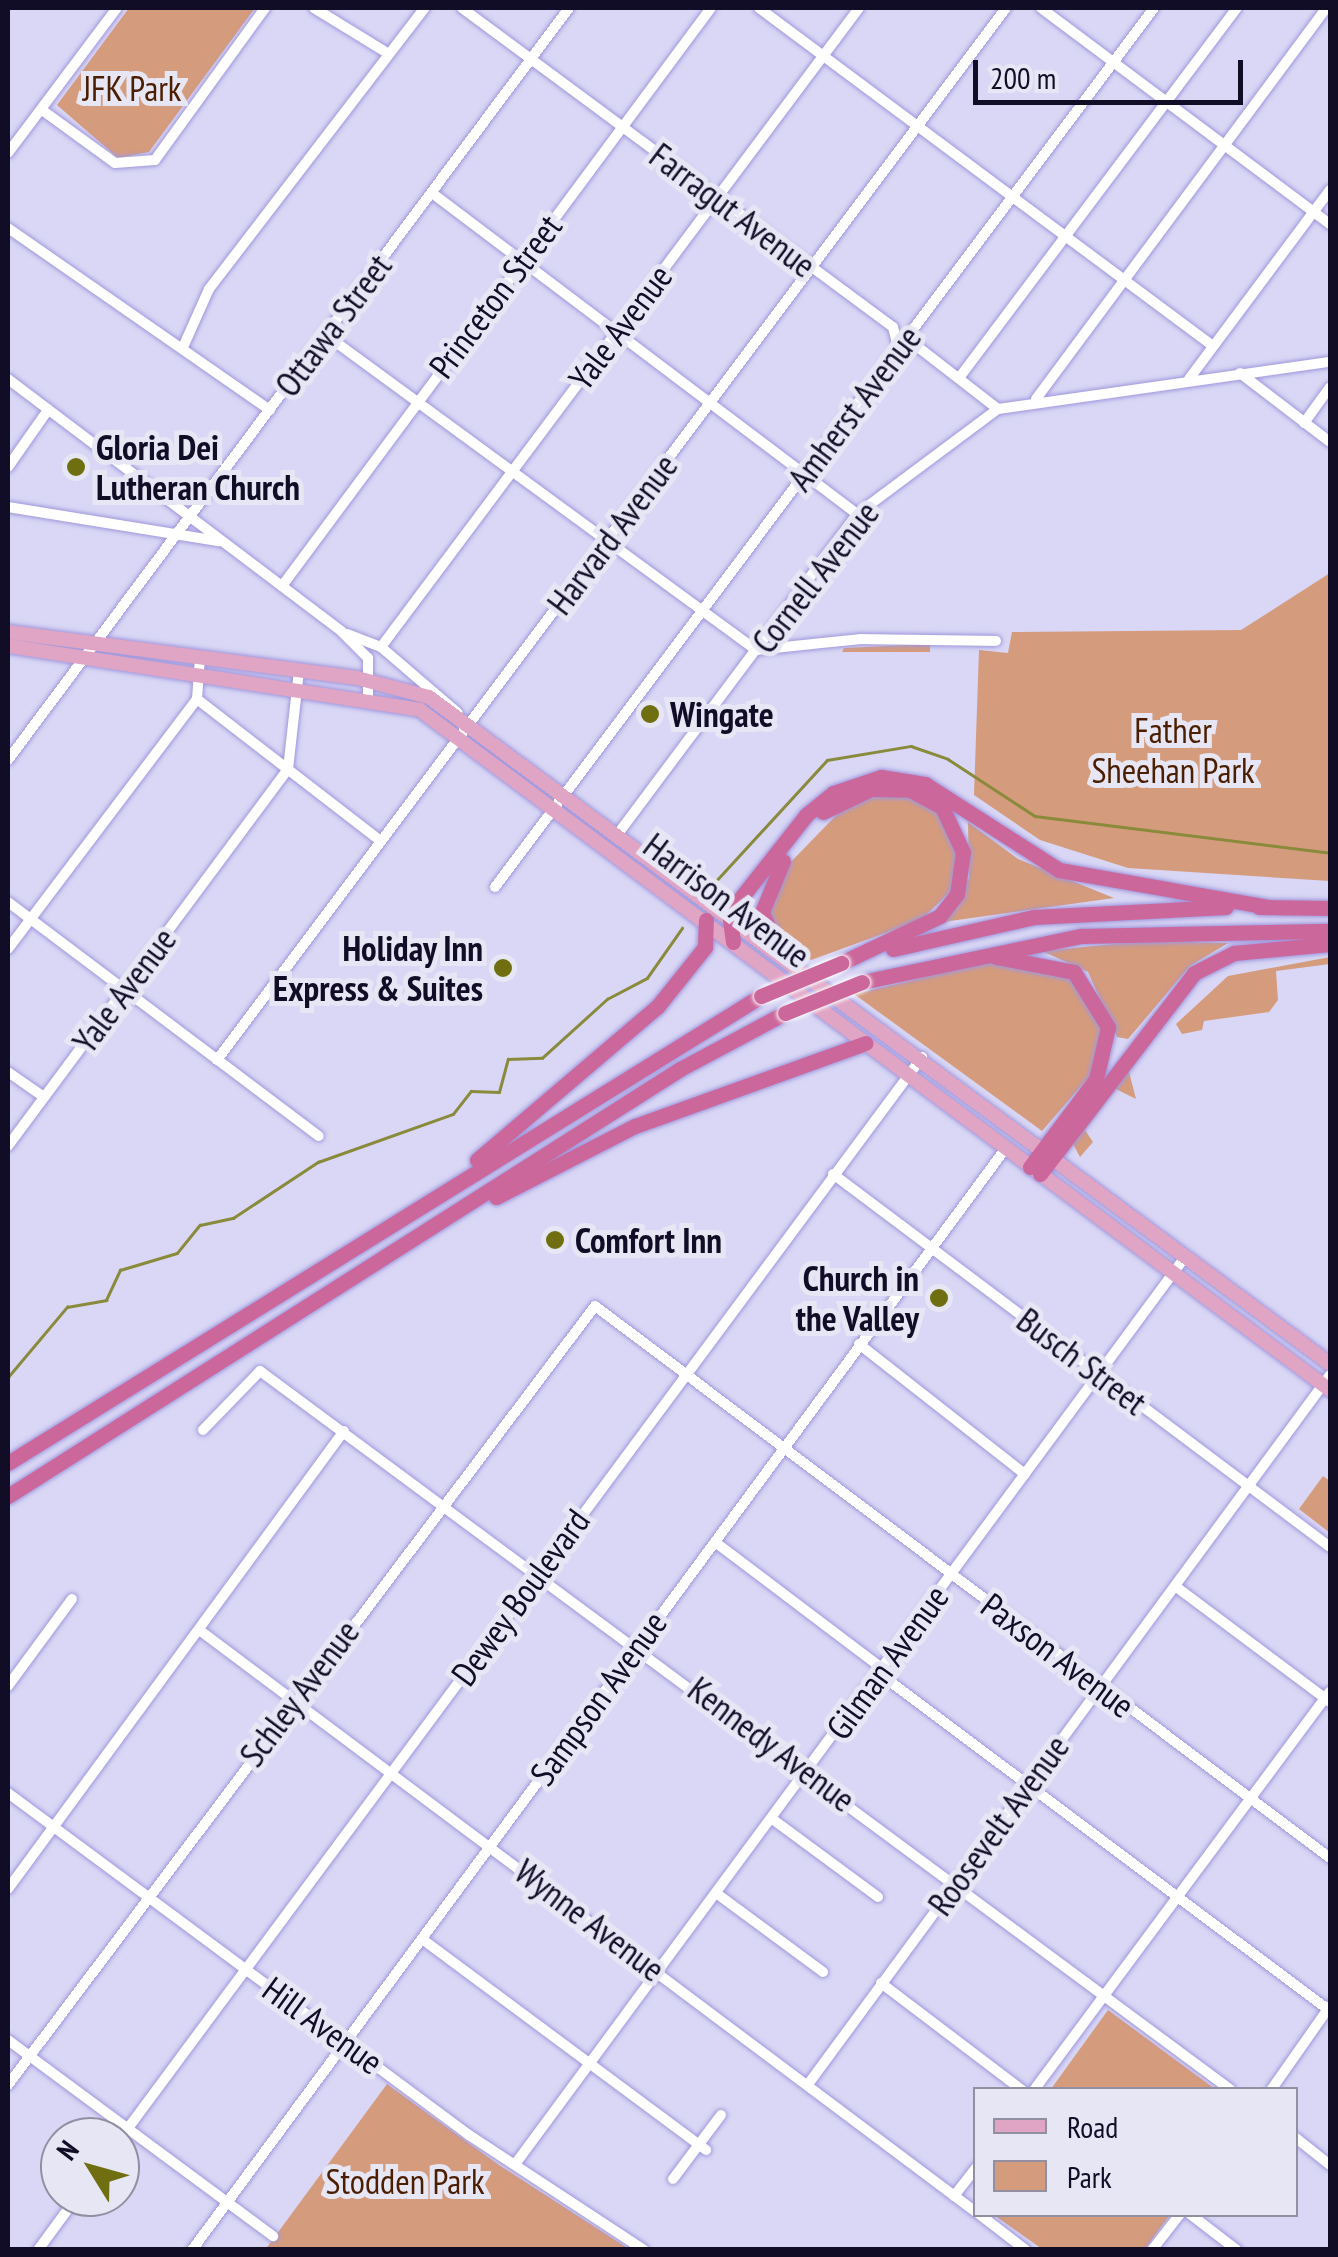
<!DOCTYPE html>
<style>
body{margin:0}
#map{position:relative;width:1338px;height:2257px;overflow:hidden;background:#d9d7f5;font-family:"PT Sans Narrow",sans-serif}
div>[style]{position:absolute}
.green>*{inset:0;background:#d59b7d}
.stream>*{height:2.5px;margin:-1.25px;padding:0 1.25px;transform-origin:1.25px;border-radius:1.25px;background:#8a8a3c}
.roads{filter:drop-shadow(0 0 2px #a097dd) drop-shadow(0 0 2px #a097dd)}
.minor>*{height:10px;margin:-5px;padding:0 5px;transform-origin:5px;border-radius:5px;background:#fff}
.major>*{height:14px;margin:-7px;padding:0 7px;transform-origin:7px;border-radius:7px;background:#e0a4c4}
.highway>*{height:15px;margin:-7.5px;padding:0 7.5px;transform-origin:7.5px;border-radius:7.5px;background:#cc679c}
.bridges{filter:drop-shadow(0 0 2px #fff) drop-shadow(0 0 2px #fff)}
.highway-bridge>*{height:15px;margin:-7.5px;padding:0 7.5px;transform-origin:7.5px;border-radius:7.5px;background:#cc679c}
.dots>*{width:28px;height:28px;translate:-50% -50%;box-sizing:border-box;border:5px solid #e7e6f5;border-radius:50%}
span{translate:-50% -50%;white-space:nowrap;text-align:center;line-height:1.15;-webkit-text-stroke:10px #e7e6f5;paint-order:stroke}
.park-label{font-size:35px;color:#4b1e00}
.street-label{font-size:35px;color:#120d26}
.poi-label{font-size:35px;color:#120d26;font-weight:700}
.left{translate:0 -50%;text-align:left}
.right{translate:-100% -50%;text-align:right}
.frame{position:absolute;inset:0;border:10px solid #120d26;pointer-events:none}
.legend{position:absolute;left:973px;top:2087px;width:325px;height:130px;box-sizing:border-box;background:#e7e6f5;border:2px solid #928fa2;margin:0;padding:12px 18px;list-style:none;font-size:30px;color:#120d26}
.legend li{display:flex;align-items:center;gap:20px;height:50px}
.legend b{width:50px;border:2px solid #928fa2}
.north{position:absolute;left:40px;top:2117px;width:100px;height:100px;box-sizing:border-box;background:#e7e6f5;border:2px solid #928fa2;border-radius:50%;rotate:307deg;font-size:28px;font-weight:700;line-height:40px;text-align:center;color:#120d26}
.north::after{content:'';display:block;margin:auto;width:35px;height:45px;background:#6f6f11;clip-path:polygon(50% 0,100% 100%,50% 72%,0 100%)}
.scale{position:absolute;left:973px;top:60px;width:270px;height:45px;box-sizing:border-box;border:5px solid #120d26;border-top:0;padding-left:12px;font-size:30px;line-height:35px;white-space:nowrap;color:#120d26;-webkit-text-stroke:8px #e7e6f5;paint-order:stroke}
</style>
<div id="map">
<div class="green">
<div style="clip-path:polygon(129px 8px,255px 8px,149px 152px,118px 158px,57px 105px)"></div>
<div style="clip-path:polygon(1330px 573px,1330px 881px,1128px 868px,1040px 840px,974px 795px,979px 650px,1008px 653px,1012px 632px,1241px 630px)"></div>
<div style="clip-path:polygon(930px 644px,930px 652px,842px 652px,844px 648px)"></div>
<div style="clip-path:polygon(903px 792px,938px 810px,957px 852px,950px 892px,921px 920px,811px 960px,781px 936px,769px 909px,785px 868px,852px 799px)"></div>
<div style="clip-path:polygon(968px 822px,1018px 859px,1114px 898px,943px 922px,969px 878px)"></div>
<div style="clip-path:polygon(1146px 941px,1228px 943px,1190px 966px,1128px 1039px,1117px 1037px,1088px 972px,1042px 951px)"></div>
<div style="clip-path:polygon(1330px 957px,1330px 964px,1276px 971px,1278px 1000px,1269px 1012px,1204px 1021px,1202px 1030px,1182px 1034px,1176px 1024px,1228px 976px)"></div>
<div style="clip-path:polygon(990px 962px,1074px 977px,1102px 1019px,1096px 1069px,1042px 1131px,854px 994px)"></div>
<div style="clip-path:polygon(1128px 1068px,1136px 1099px,1116px 1089px,1085px 1130px,1093px 1142px,1080px 1157px,1073px 1144px)"></div>
<div style="clip-path:polygon(1323px 1476px,1330px 1481px,1330px 1533px,1299px 1509px)"></div>
<div style="clip-path:polygon(1108px 2010px,1215px 2089px,1051px 2089px)"></div>
<div style="clip-path:polygon(387px 2084px,499px 2165px,629px 2249px,265px 2250px)"></div>
<div style="clip-path:polygon(994px 2215px,1170px 2215px,1144px 2250px,1042px 2249px)"></div>
</div>
<div class="stream">
<div style="left:714px;top:883px;width:167px;rotate:-47.4deg"></div>
<div style="left:827px;top:760px;width:85px;rotate:-9.5deg"></div>
<div style="left:911px;top:746px;width:39px;rotate:19deg"></div>
<div style="left:948px;top:759px;width:104px;rotate:33.2deg"></div>
<div style="left:1035px;top:816px;width:297px;rotate:7.1deg"></div>
<div style="left:8px;top:1377px;width:92px;rotate:-49.9deg"></div>
<div style="left:67px;top:1307px;width:40px;rotate:-10deg"></div>
<div style="left:106px;top:1300px;width:33px;rotate:-65deg"></div>
<div style="left:120px;top:1270px;width:59px;rotate:-16.6deg"></div>
<div style="left:177px;top:1253px;width:36px;rotate:-51deg"></div>
<div style="left:200px;top:1225px;width:34px;rotate:-12deg"></div>
<div style="left:233px;top:1218px;width:102px;rotate:-33.4deg"></div>
<div style="left:318px;top:1162px;width:143px;rotate:-19.6deg"></div>
<div style="left:453px;top:1114px;width:29px;rotate:-52deg"></div>
<div style="left:471px;top:1091px;width:28px;rotate:2deg"></div>
<div style="left:499px;top:1092px;width:34px;rotate:-75deg"></div>
<div style="left:508px;top:1059px;width:34px;rotate:-2deg"></div>
<div style="left:542px;top:1058px;width:88px;rotate:-42.2deg"></div>
<div style="left:607px;top:999px;width:45px;rotate:-27.7deg"></div>
<div style="left:647px;top:978px;width:61px;rotate:-55deg"></div>
</div>
<div class="roads">
<div class="minor">
<div style="left:314px;top:8px;width:82px;rotate:31.6deg"></div>
<div style="left:462px;top:8px;width:536px;rotate:36.51deg"></div>
<div style="left:893px;top:327px;width:21px;rotate:76deg"></div>
<div style="left:898px;top:347px;width:20px"></div>
<div style="left:918px;top:347px;width:101px;rotate:37.8deg"></div>
<div style="left:759px;top:8px;width:566px;rotate:36.67deg"></div>
<div style="left:1041px;top:8px;width:361px;rotate:36.8deg"></div>
<div style="left:42px;top:110px;width:90px;rotate:36deg"></div>
<div style="left:115px;top:163px;width:40px;rotate:-4.3deg"></div>
<div style="left:155px;top:160px;width:188px;rotate:-54.1deg"></div>
<div style="left:8px;top:153px;width:181px;rotate:-53.1deg"></div>
<div style="left:432px;top:193px;width:533px;rotate:37.06deg"></div>
<div style="left:8px;top:228px;width:319px;rotate:34.8deg"></div>
<div style="left:326px;top:335px;width:533px;rotate:36.22deg"></div>
<div style="left:756px;top:650px;width:106px;rotate:-6deg"></div>
<div style="left:861px;top:639px;width:135px;rotate:0.8deg"></div>
<div style="left:184px;top:345px;width:61px;rotate:-65.9deg"></div>
<div style="left:209px;top:289px;width:354px;rotate:-52.5deg"></div>
<div style="left:1240px;top:373px;width:113px;rotate:37.5deg"></div>
<div style="left:959px;top:378px;width:463px;rotate:-53.1deg"></div>
<div style="left:8px;top:379px;width:419px;rotate:37.1deg"></div>
<div style="left:342px;top:632px;width:37px;rotate:45deg"></div>
<div style="left:368px;top:658px;width:39px;rotate:90deg"></div>
<div style="left:1189px;top:379px;width:236px;rotate:-53.3deg"></div>
<div style="left:1036px;top:399px;width:487px;rotate:-53.4deg"></div>
<div style="left:1304px;top:423px;width:44px;rotate:-54.2deg"></div>
<div style="left:8px;top:467px;width:70px;rotate:-54.9deg"></div>
<div style="left:8px;top:507px;width:214px;rotate:9.2deg"></div>
<div style="left:282px;top:586px;width:720px;rotate:-53.42deg"></div>
<div style="left:347px;top:634px;width:36px;rotate:21deg"></div>
<div style="left:381px;top:647px;width:101px;rotate:40.6deg"></div>
<div style="left:381px;top:647px;width:798px;rotate:-53.2deg"></div>
<div style="left:197px;top:699px;width:232px;rotate:37.7deg"></div>
<div style="left:8px;top:760px;width:938px;rotate:-53.28deg"></div>
<div style="left:617px;top:835px;width:401px;rotate:-53.2deg"></div>
<div style="left:857px;top:514px;width:176px;rotate:-36.7deg"></div>
<div style="left:998px;top:409px;width:335px;rotate:-8.1deg"></div>
<div style="left:495px;top:887px;width:1099px;rotate:-53.14deg"></div>
<div style="left:8px;top:902px;width:389px;rotate:37deg"></div>
<div style="left:8px;top:949px;width:313px;rotate:-52.9deg"></div>
<div style="left:197px;top:699px;width:42px;rotate:-85.9deg"></div>
<div style="left:217px;top:1060px;width:1315px;rotate:-53.13deg"></div>
<div style="left:8px;top:1072px;width:44px;rotate:34.8deg"></div>
<div style="left:8px;top:1146px;width:470px;rotate:-53.4deg"></div>
<div style="left:288px;top:769px;width:99px;rotate:-83.6deg"></div>
<div style="left:833px;top:1174px;width:621px;rotate:36.89deg"></div>
<div style="left:859px;top:1344px;width:211px;rotate:38.1deg"></div>
<div style="left:203px;top:1430px;width:82px;rotate:-46deg"></div>
<div style="left:260px;top:1371px;width:1208px;rotate:36.52deg"></div>
<div style="left:715px;top:1542px;width:211px;rotate:37.1deg"></div>
<div style="left:1175px;top:1586px;width:194px;rotate:36.8deg"></div>
<div style="left:202px;top:1632px;width:967px;rotate:36.85deg"></div>
<div style="left:880px;top:1674px;width:562px;rotate:36.83deg"></div>
<div style="left:8px;top:1686px;width:108px;rotate:-53.7deg"></div>
<div style="left:8px;top:1793px;width:574px;rotate:36.57deg"></div>
<div style="left:469px;top:2135px;width:209px;rotate:33.3deg"></div>
<div style="left:771px;top:1818px;width:133px;rotate:36.4deg"></div>
<div style="left:8px;top:1889px;width:568px;rotate:-53.74deg"></div>
<div style="left:716px;top:1893px;width:133px;rotate:36.4deg"></div>
<div style="left:422px;top:1939px;width:354px;rotate:36.6deg"></div>
<div style="left:881px;top:1983px;width:177px;rotate:37.2deg"></div>
<div style="left:8px;top:2040px;width:330px;rotate:36.5deg"></div>
<div style="left:809px;top:2083px;width:879px;rotate:-53.65deg"></div>
<div style="left:8px;top:2085px;width:975px;rotate:-53deg"></div>
<div style="left:595px;top:1306px;width:919px;rotate:36.91deg"></div>
<div style="left:1034px;top:2090px;width:496px;rotate:-53.4deg"></div>
<div style="left:1271px;top:2090px;width:103px;rotate:-54.9deg"></div>
<div style="left:1296px;top:2138px;width:43px;rotate:38.5deg"></div>
<div style="left:120px;top:2139px;width:1347px;rotate:-53.45deg"></div>
<div style="left:516px;top:2163px;width:1126px;rotate:-53.56deg"></div>
<div style="left:673px;top:2179px;width:80px;rotate:-53.1deg"></div>
<div style="left:954px;top:2196px;width:36px;rotate:-52deg"></div>
<div style="left:979px;top:2214px;width:59px;rotate:37.5deg"></div>
<div style="left:1190px;top:2214px;width:59px;rotate:37.5deg"></div>
<div style="left:38px;top:2250px;width:66px;rotate:-53.7deg"></div>
<div style="left:192px;top:2250px;width:1370px;rotate:-53.55deg"></div>
<div style="left:1152px;top:2250px;width:46px;rotate:-52.1deg"></div>
</div>
<div class="major">
<div style="left:8px;top:632px;width:352px;rotate:7.5deg"></div>
<div style="left:357px;top:678px;width:74px;rotate:14.8deg"></div>
<div style="left:429px;top:697px;width:1121px;rotate:36.51deg"></div>
<div style="left:8px;top:646px;width:417px;rotate:8.8deg"></div>
<div style="left:420px;top:710px;width:1136px;rotate:36.77deg"></div>
</div>
<div class="highway">
<div style="left:823px;top:812px;width:53px;rotate:-25.6deg"></div>
<div style="left:871px;top:789px;width:39px;rotate:1deg"></div>
<div style="left:910px;top:790px;width:36px;rotate:28deg"></div>
<div style="left:942px;top:807px;width:50px;rotate:65deg"></div>
<div style="left:963px;top:852px;width:42px;rotate:98.1deg"></div>
<div style="left:957px;top:894px;width:28px;rotate:128deg"></div>
<div style="left:940px;top:916px;width:110px;rotate:154.6deg"></div>
<div style="left:1259px;top:907px;width:71px;rotate:0.8deg"></div>
<div style="left:733px;top:942px;width:29px;rotate:-98deg"></div>
<div style="left:729px;top:913px;width:125px;rotate:-51.8deg"></div>
<div style="left:806px;top:815px;width:35px;rotate:-39deg"></div>
<div style="left:833px;top:793px;width:51px;rotate:-18.4deg"></div>
<div style="left:881px;top:777px;width:45px;rotate:9deg"></div>
<div style="left:925px;top:784px;width:159px;rotate:32.7deg"></div>
<div style="left:1059px;top:870px;width:212px;rotate:10deg"></div>
<div style="left:778px;top:947px;width:38px;rotate:-115deg"></div>
<div style="left:762px;top:912px;width:55px;rotate:-67.6deg"></div>
<div style="left:893px;top:949px;width:145px;rotate:-12.8deg"></div>
<div style="left:1034px;top:917px;width:192px;rotate:-3deg"></div>
<div style="left:996px;top:957px;width:79px;rotate:10.9deg"></div>
<div style="left:1074px;top:972px;width:65px;rotate:58.3deg"></div>
<div style="left:1108px;top:1027px;width:53px;rotate:103deg"></div>
<div style="left:1096px;top:1079px;width:110px;rotate:126.9deg"></div>
<div style="left:862px;top:982px;width:224px;rotate:-11.9deg"></div>
<div style="left:1081px;top:936px;width:249px;rotate:-1.2deg"></div>
<div style="left:477px;top:1160px;width:236px;rotate:-40.4deg"></div>
<div style="left:657px;top:1007px;width:77px;rotate:-51.3deg"></div>
<div style="left:705px;top:947px;width:27px;rotate:-88deg"></div>
<div style="left:1040px;top:1174px;width:253px;rotate:-52.5deg"></div>
<div style="left:1194px;top:973px;width:45px;rotate:-26.6deg"></div>
<div style="left:1234px;top:953px;width:96px;rotate:-5.4deg"></div>
<div style="left:496px;top:1197px;width:156px;rotate:-27.1deg"></div>
<div style="left:635px;top:1126px;width:245px;rotate:-19.8deg"></div>
<div style="left:8px;top:1463px;width:886px;rotate:-31.81deg"></div>
<div style="left:8px;top:1496px;width:796px;rotate:-32.43deg"></div>
<div style="left:680px;top:1069px;width:119px;rotate:-28.1deg"></div>
</div>
</div>
<div class="bridges">
<div class="highway-bridge">
<div style="left:761px;top:996px;width:87px;rotate:-22.4deg"></div>
<div style="left:785px;top:1013px;width:83px;rotate:-21.9deg"></div>
</div>
</div>
<div class="dots">
<div style="left:76px;top:467px;background:#6f6f11"></div>
<div style="left:650px;top:714px;background:#6f6f11"></div>
<div style="left:503px;top:968px;background:#6f6f11"></div>
<div style="left:555px;top:1240px;background:#6f6f11"></div>
<div style="left:939px;top:1298px;background:#6f6f11"></div>
</div>
<div class="park-label">
<span style="left:132px;top:88px">JFK Park</span>
<span style="left:1173px;top:750px">Father<br>Sheehan Park</span>
<span style="left:405px;top:2181px">Stodden Park</span>
</div>
<div class="street-label">
<span style="left:733px;top:210px;rotate:37deg">Farragut Avenue</span>
<span style="left:495px;top:296px;rotate:-53deg">Princeton Street</span>
<span style="left:333px;top:325px;rotate:-53deg">Ottawa Street</span>
<span style="left:620px;top:327px;rotate:-53deg">Yale Avenue</span>
<span style="left:854px;top:408px;rotate:-53deg">Amherst Avenue</span>
<span style="left:612px;top:534px;rotate:-53deg">Harvard Avenue</span>
<span style="left:815px;top:577px;rotate:-52deg">Cornell Avenue</span>
<span style="left:727px;top:900px;rotate:37deg">Harrison Avenue</span>
<span style="left:124px;top:990px;rotate:-53deg">Yale Avenue</span>
<span style="left:1082px;top:1361px;rotate:37deg">Busch Street</span>
<span style="left:520px;top:1597px;rotate:-54deg">Dewey Boulevard</span>
<span style="left:1058px;top:1655px;rotate:37deg">Paxson Avenue</span>
<span style="left:887px;top:1662px;rotate:-54deg">Gilman Avenue</span>
<span style="left:299px;top:1693px;rotate:-53deg">Schley Avenue</span>
<span style="left:598px;top:1698px;rotate:-54deg">Sampson Avenue</span>
<span style="left:772px;top:1744px;rotate:37deg">Kennedy Avenue</span>
<span style="left:998px;top:1825px;rotate:-54deg">Roosevelt Avenue</span>
<span style="left:590px;top:1920px;rotate:37deg">Wynne Avenue</span>
<span style="left:323px;top:2025px;rotate:36deg">Hill Avenue</span>
</div>
<div class="poi-label">
<span class="left" style="left:96px;top:467px">Gloria Dei<br>Lutheran Church</span>
<span class="left" style="left:670px;top:714px">Wingate</span>
<span class="right" style="left:483px;top:968px">Holiday Inn<br>Express &amp; Suites</span>
<span class="left" style="left:575px;top:1240px">Comfort Inn</span>
<span class="right" style="left:919px;top:1298px">Church in<br>the Valley</span>
</div>
<div class="frame"></div>
<ul class="legend">
<li><b style="height:12px;background:#e0a4c4"></b>Road</li>
<li><b style="height:28px;background:#d59b7d"></b>Park</li>
</ul>
<div class="north">N</div>
<div class="scale">200 m</div>
</div>
